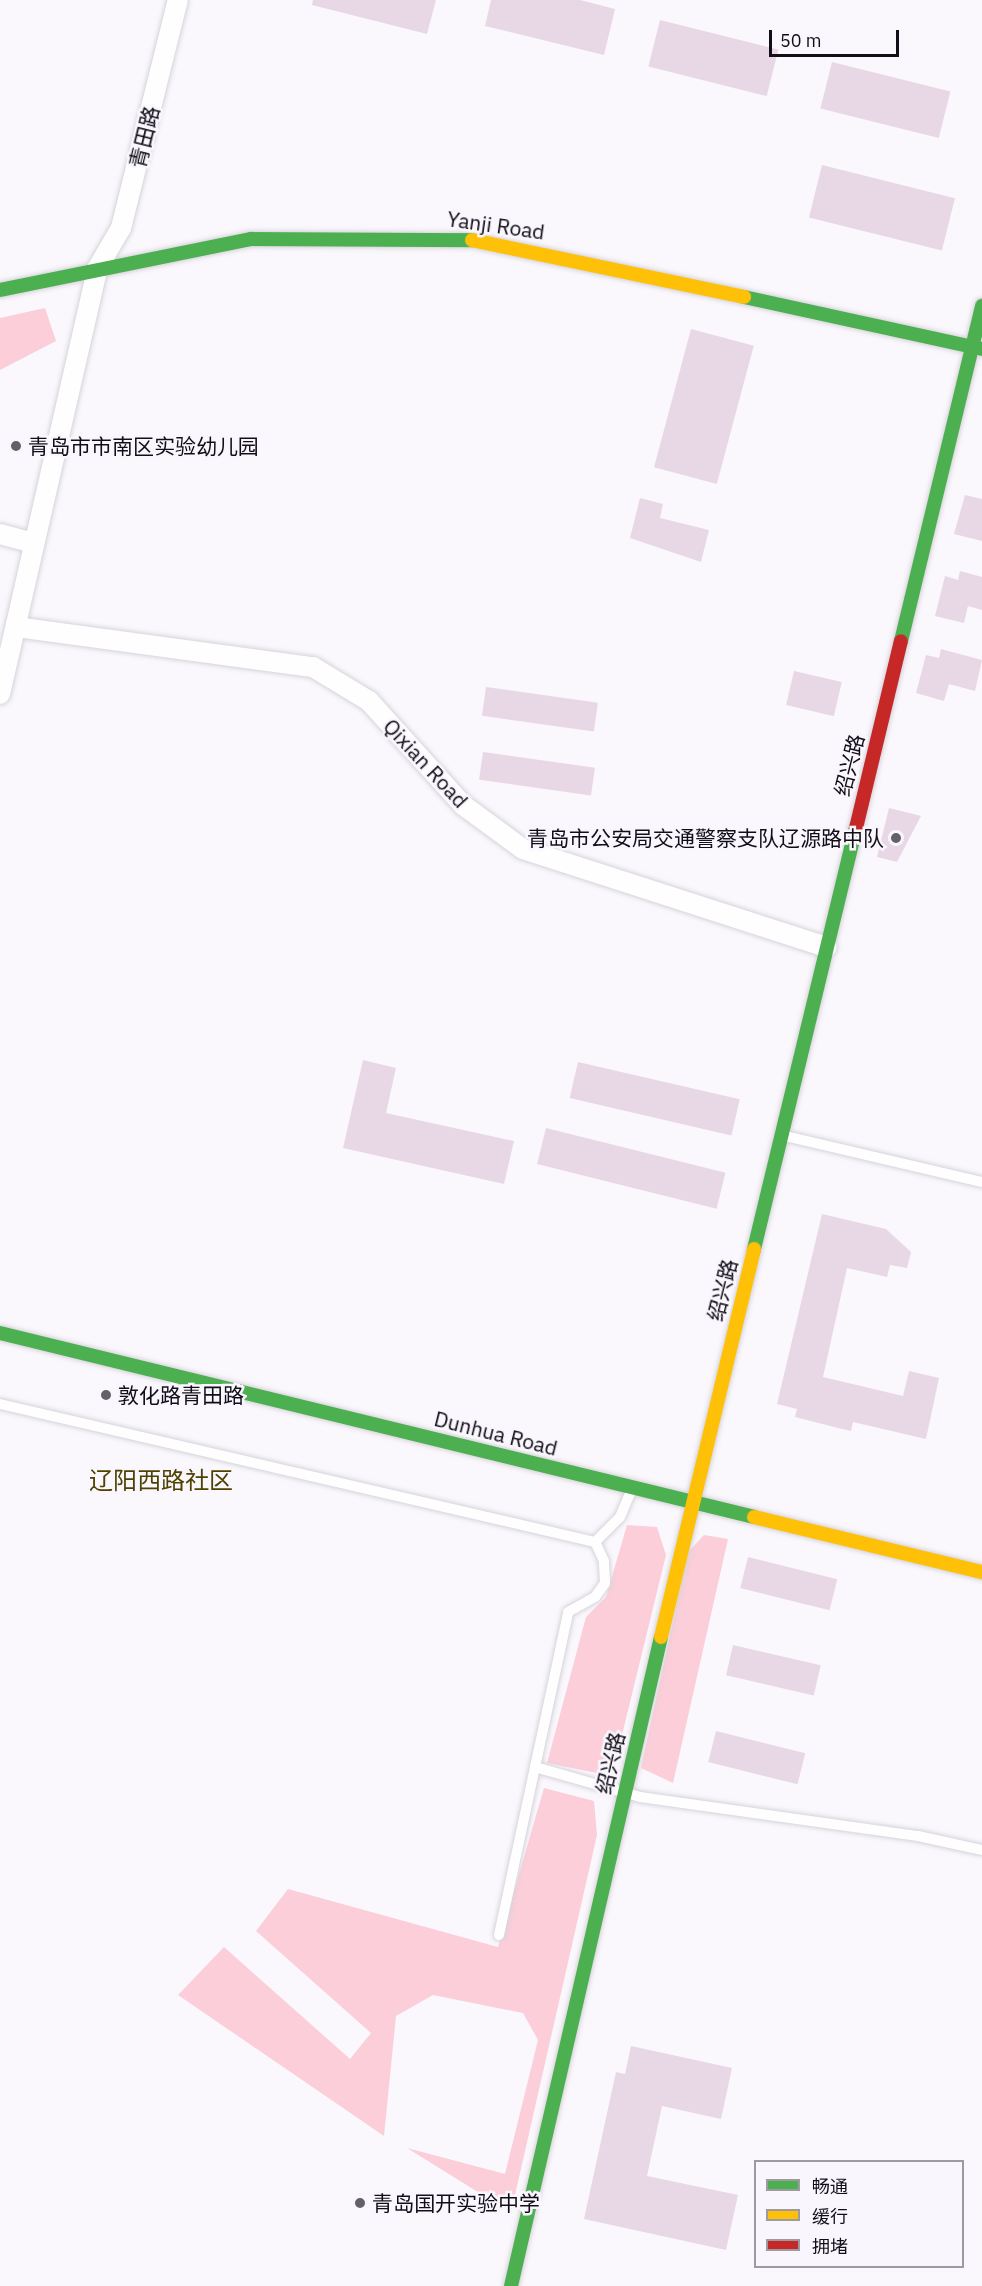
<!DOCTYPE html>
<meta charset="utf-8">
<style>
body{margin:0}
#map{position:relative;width:982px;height:2286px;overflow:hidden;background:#faf8fc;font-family:"IBM Plex Sans","Noto Sans SC",sans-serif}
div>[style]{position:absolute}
.green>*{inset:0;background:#fbced9}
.building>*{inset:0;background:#e8d8e6;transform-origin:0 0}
.roads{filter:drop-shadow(0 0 2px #d6d3db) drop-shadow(0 0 2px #d6d3db)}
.lane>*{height:10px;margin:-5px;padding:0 5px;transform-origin:5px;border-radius:5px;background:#fefeff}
.street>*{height:20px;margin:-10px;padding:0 10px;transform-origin:10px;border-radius:10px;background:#fefeff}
.fast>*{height:14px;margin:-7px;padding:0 7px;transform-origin:7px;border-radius:7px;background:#4caf50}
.slow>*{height:14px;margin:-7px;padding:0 7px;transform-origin:7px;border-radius:7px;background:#ffc107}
.jam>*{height:14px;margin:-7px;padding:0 7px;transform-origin:7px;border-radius:7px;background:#c62828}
.dots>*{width:16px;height:16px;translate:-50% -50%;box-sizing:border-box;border:3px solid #f9f7fd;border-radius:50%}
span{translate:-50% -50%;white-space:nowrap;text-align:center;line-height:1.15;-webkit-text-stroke:5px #f9f7fd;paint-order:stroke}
.street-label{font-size:21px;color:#120e17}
.poi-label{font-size:21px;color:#120e17}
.left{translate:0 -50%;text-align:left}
.right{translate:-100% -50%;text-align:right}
.quarter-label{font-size:24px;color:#4f4200}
.legend{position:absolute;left:754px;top:2160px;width:210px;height:108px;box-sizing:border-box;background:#f9f7fd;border:2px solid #9d9aa1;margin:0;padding:8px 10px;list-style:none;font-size:18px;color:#120e17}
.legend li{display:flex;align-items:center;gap:12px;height:30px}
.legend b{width:30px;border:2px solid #9d9aa1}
.scale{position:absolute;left:769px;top:30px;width:130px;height:27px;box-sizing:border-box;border:3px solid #120e17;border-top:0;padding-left:8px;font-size:18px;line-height:21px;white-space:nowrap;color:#120e17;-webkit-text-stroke:4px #f9f7fd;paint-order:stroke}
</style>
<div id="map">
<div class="green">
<div style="clip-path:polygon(45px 308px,56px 341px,0 370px,0 318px)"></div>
<div style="clip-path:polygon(627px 1525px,657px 1527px,666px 1555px,612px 1776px,547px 1763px,586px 1617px,606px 1597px)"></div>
<div style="clip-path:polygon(704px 1535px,728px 1539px,673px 1783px,641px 1768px,688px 1552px)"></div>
<div style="clip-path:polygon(544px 1788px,594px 1801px,597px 1835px,515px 2195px,502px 2207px,407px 2148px,505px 2174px,538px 2040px,523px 2013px,433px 1995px,396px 2016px,384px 2136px,178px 1995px,224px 1947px,350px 2059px,371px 2033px,256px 1931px,288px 1889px,498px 1947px)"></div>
</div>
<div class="building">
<div style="clip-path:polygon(313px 0,436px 0,427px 34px,312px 5px)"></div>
<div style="clip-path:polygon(491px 0,580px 0,615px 9px,604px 55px,485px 26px)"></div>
<div style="left:660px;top:20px;width:122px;height:48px;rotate:14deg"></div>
<div style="left:832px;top:62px;width:122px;height:48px;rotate:14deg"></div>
<div style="left:822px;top:165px;width:137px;height:54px;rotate:14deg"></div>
<div style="left:691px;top:329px;width:65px;height:143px;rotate:15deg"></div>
<div style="clip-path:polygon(965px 495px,982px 499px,982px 541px,954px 534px)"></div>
<div style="clip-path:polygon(640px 498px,663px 504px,660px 518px,709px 530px,701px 562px,630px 538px)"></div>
<div style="clip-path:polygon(960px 571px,982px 577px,982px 610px,968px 606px,964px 623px,935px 616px,945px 576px,958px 580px)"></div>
<div style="clip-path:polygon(941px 649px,982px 660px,975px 691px,949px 684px,944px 701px,916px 693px,926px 655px,939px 658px)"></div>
<div style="left:794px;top:671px;width:49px;height:35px;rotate:13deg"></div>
<div style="left:486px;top:687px;width:113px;height:29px;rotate:8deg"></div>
<div style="left:483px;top:752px;width:113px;height:28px;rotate:8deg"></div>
<div style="clip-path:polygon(889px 808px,921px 816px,897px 862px,877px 857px)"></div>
<div style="clip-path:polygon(363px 1060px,396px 1068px,386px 1113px,514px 1141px,504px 1184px,343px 1148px)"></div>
<div style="left:578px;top:1062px;width:166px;height:37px;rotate:13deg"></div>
<div style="left:546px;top:1128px;width:185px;height:37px;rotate:14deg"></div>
<div style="clip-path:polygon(822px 1214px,886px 1229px,911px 1252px,907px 1268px,890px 1265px,887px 1277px,847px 1268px,823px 1377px,903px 1396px,909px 1371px,939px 1378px,926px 1439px,853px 1422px,851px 1431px,834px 1427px,795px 1417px,797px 1409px,777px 1404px)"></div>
<div style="left:748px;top:1557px;width:92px;height:32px;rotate:14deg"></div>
<div style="left:733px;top:1645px;width:90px;height:31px;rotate:13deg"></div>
<div style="left:716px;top:1731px;width:92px;height:32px;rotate:14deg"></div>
<div style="clip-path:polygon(631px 2046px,732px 2068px,721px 2119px,662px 2106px,647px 2176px,738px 2195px,726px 2250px,584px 2219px,616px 2072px,625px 2074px)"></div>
</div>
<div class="roads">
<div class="lane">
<div style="left:781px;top:1135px;width:206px;rotate:13.2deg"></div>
<div style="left:0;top:1404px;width:611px;rotate:13.06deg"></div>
<div style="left:595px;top:1542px;width:35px;rotate:-45deg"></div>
<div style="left:620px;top:1517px;width:30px;rotate:-67deg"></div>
<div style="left:535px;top:1767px;width:109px;rotate:15.9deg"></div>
<div style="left:640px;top:1797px;width:281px;rotate:8deg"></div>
<div style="left:918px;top:1836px;width:66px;rotate:12.3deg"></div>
<div style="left:499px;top:1935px;width:330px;rotate:-77.9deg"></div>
<div style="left:568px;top:1612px;width:31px;rotate:-29deg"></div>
<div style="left:595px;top:1597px;width:17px;rotate:-54deg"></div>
<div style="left:605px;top:1583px;width:22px;rotate:-93deg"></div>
<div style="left:604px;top:1561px;width:21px;rotate:-115deg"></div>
</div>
<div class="street">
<div style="left:0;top:534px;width:35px;rotate:15deg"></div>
<div style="left:16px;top:627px;width:300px;rotate:7.7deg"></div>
<div style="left:313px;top:667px;width:66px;rotate:31.3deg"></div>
<div style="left:369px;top:701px;width:140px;rotate:47.9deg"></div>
<div style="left:463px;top:805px;width:74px;rotate:36.3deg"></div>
<div style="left:523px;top:849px;width:319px;rotate:17.9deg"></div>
<div style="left:0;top:694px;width:436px;rotate:-77.1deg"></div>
<div style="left:97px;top:269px;width:48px;rotate:-59.7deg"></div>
<div style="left:121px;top:228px;width:235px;rotate:-76deg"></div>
</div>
<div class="fast">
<div style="left:0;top:290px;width:256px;rotate:-11.5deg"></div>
<div style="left:251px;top:239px;width:221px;rotate:0.3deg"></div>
<div style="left:744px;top:297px;width:244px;rotate:12.3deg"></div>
<div style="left:901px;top:641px;width:345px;rotate:-76.4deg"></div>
<div style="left:754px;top:1249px;width:433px;rotate:-76.4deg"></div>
<div style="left:0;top:1333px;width:776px;rotate:13.71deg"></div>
<div style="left:511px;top:2286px;width:666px;rotate:-76.99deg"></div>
</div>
<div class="slow">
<div style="left:472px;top:240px;width:278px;rotate:11.8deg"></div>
<div style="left:754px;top:1517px;width:235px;rotate:13.6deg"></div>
<div style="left:661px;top:1637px;width:399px;rotate:-76.5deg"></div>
</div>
<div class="jam">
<div style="left:856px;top:828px;width:192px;rotate:-76.5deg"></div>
</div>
</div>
<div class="dots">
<div style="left:16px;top:446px;background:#636067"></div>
<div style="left:896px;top:838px;background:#636067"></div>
<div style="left:106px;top:1395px;background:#636067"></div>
<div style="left:360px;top:2203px;background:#636067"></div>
</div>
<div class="street-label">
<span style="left:144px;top:137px;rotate:-76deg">青田路</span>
<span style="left:496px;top:225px;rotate:8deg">Yanji Road</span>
<span style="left:426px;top:763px;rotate:47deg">Qixian Road</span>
<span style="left:849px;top:765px;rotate:-76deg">绍兴路</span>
<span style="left:722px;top:1290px;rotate:-76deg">绍兴路</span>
<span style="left:496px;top:1433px;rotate:14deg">Dunhua Road</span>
<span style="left:610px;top:1763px;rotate:-77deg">绍兴路</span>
</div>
<div class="poi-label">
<span class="left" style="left:28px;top:446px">青岛市市南区实验幼儿园</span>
<span class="right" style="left:884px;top:838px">青岛市公安局交通警察支队辽源路中队</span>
<span class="left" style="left:118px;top:1395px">敦化路青田路</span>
<span class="left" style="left:372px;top:2203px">青岛国开实验中学</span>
</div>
<div class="quarter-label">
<span style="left:161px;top:1481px">辽阳西路社区</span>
</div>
<ul class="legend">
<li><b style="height:8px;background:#4caf50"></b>畅通</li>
<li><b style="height:8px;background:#ffc107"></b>缓行</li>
<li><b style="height:8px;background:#c62828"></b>拥堵</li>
</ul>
<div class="scale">50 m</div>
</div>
